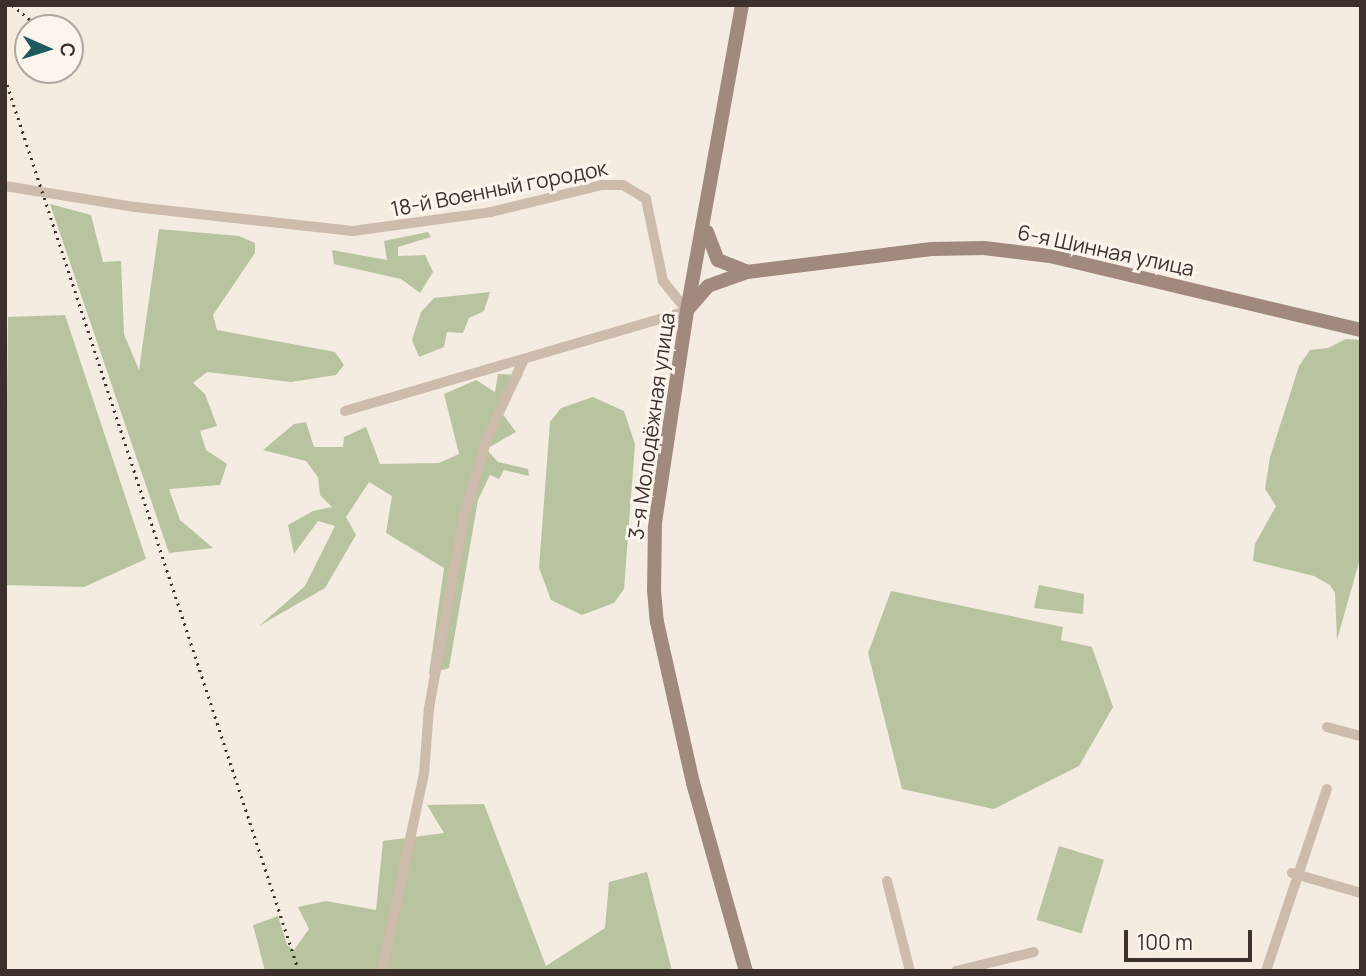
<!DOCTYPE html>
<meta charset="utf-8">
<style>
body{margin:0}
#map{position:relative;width:1366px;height:976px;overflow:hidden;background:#f4ebe1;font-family:Manrope,sans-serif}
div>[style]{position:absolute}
.green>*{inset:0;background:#b8c4a0;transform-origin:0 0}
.minor>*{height:10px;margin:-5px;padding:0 5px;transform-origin:5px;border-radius:5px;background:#cdbbac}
.secondary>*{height:14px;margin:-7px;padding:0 7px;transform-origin:7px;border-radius:7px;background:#a18a7d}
.rail>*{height:2.5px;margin-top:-1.25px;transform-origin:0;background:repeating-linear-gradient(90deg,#3b302b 0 2px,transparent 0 7px)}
span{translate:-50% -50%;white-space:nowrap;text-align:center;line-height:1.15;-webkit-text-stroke:6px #fbf5ee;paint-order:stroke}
.street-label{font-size:21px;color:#3b302b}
.frame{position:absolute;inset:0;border:7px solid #3b302b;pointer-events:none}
.north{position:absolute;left:14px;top:14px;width:70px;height:70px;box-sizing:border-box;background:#fbf5ee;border:2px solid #aea6a0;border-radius:50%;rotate:93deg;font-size:19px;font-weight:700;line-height:28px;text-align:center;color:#3b302b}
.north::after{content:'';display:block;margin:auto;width:24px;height:32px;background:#1f5a5e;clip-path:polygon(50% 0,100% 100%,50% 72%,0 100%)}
.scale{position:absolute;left:1124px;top:930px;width:128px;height:32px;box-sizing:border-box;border:4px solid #3b302b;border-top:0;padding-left:9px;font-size:21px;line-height:24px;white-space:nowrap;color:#3b302b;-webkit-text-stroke:5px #fbf5ee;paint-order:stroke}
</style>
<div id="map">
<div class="green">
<div style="clip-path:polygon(50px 204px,91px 215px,103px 262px,121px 261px,124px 334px,139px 370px,159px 229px,239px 236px,255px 243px,255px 253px,213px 315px,217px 330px,335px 352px,344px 365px,336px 375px,291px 382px,207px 372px,193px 383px,205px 394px,217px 426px,200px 431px,206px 450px,227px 464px,220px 485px,169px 489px,180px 520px,213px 548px,169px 553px)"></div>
<div style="clip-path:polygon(428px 232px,431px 237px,398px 247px,398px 256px,425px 255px,433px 272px,420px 293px,401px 279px,334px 264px,332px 250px,387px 260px,384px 241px)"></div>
<div style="clip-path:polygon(490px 292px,484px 311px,469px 318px,463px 333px,447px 332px,444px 347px,419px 357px,412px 340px,421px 312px,434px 298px)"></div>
<div style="clip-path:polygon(65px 315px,146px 559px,84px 587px,5px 585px,8px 317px)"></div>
<div style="clip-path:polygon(1346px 339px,1361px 340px,1361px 555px,1337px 640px,1335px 593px,1330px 585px,1314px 576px,1253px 561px,1255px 544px,1276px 506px,1265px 489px,1270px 457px,1299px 366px,1310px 350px,1328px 348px)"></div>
<div style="clip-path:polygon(498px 374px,523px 375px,499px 409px,516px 432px,486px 449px,498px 462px,528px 469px,529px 476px,504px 470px,499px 479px,490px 475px,478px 500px,449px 668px,429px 674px,444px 568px,386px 533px,392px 496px,369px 482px,346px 517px,356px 535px,325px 588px,259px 626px,305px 586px,335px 526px,318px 521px,294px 554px,288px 525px,313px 511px,332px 507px,320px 495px,318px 477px,306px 461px,263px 450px,294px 424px,306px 422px,314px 447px,343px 447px,344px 437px,366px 427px,380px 464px,439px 463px,459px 454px,444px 394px,476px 380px,495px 392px)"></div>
<div style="clip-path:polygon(593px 397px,624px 411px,635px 444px,624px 589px,614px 603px,582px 615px,551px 600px,539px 568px,550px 422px,561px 408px)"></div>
<div style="clip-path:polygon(1039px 585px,1084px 594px,1083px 614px,1034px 608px)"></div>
<div style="clip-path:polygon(891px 591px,1063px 627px,1061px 640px,1092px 647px,1113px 707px,1079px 766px,994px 809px,902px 789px,868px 653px)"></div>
<div style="clip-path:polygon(484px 804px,546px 966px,605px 928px,609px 882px,647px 872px,672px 971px,265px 971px,253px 925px,278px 916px,287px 945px,294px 950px,309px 929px,298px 907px,326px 901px,376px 910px,383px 841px,444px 833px,427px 805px)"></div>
<div style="left:1059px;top:846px;width:47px;height:77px;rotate:17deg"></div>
</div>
<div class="minor">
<div style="left:5px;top:186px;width:132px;rotate:9.2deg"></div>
<div style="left:135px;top:207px;width:219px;rotate:6.3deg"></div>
<div style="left:353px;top:231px;width:139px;rotate:-7.8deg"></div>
<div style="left:491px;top:212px;width:114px;rotate:-13.7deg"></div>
<div style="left:602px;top:185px;width:21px"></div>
<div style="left:623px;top:185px;width:27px;rotate:31deg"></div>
<div style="left:646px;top:199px;width:84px;rotate:78.3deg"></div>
<div style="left:663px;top:281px;width:38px;rotate:51deg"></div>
<div style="left:345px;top:411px;width:356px;rotate:-16.3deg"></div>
<div style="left:1327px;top:727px;width:35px;rotate:15deg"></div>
<div style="left:1292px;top:873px;width:72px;rotate:16.2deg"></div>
<div style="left:887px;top:881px;width:93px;rotate:75.7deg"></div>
<div style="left:382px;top:971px;width:201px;rotate:-78deg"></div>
<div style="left:424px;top:774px;width:66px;rotate:-85.7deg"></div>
<div style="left:429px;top:708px;width:196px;rotate:-79.7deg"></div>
<div style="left:464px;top:515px;width:83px;rotate:-73.1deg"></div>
<div style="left:488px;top:436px;width:85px;rotate:-64.9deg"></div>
<div style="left:956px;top:971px;width:80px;rotate:-13.7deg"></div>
<div style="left:1266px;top:971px;width:192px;rotate:-71.5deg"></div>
</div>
<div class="secondary">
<div style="left:742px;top:5px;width:311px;rotate:100.2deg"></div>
<div style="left:687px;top:311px;width:213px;rotate:98.6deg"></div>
<div style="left:655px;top:522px;width:68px;rotate:90.8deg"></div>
<div style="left:654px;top:590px;width:32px;rotate:85deg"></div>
<div style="left:657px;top:622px;width:165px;rotate:77.4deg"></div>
<div style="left:693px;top:783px;width:195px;rotate:74.3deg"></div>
<div style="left:707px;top:232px;width:30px;rotate:69deg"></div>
<div style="left:718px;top:260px;width:31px;rotate:22deg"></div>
<div style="left:689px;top:308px;width:29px;rotate:-49deg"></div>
<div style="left:708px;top:286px;width:41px;rotate:-19.7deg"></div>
<div style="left:747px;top:272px;width:186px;rotate:-7.1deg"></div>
<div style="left:932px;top:249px;width:52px;rotate:-1.1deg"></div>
<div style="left:984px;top:248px;width:66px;rotate:6.9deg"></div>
<div style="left:1050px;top:256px;width:320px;rotate:13.4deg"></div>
</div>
<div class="rail">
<div style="left:12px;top:5px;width:36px;rotate:39deg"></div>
<div style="left:70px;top:49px;width:11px;rotate:34deg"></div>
<div style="left:5px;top:78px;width:940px;rotate:71.78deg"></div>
</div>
<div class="street-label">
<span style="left:499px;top:188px;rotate:-11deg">18-й Военный городок</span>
<span style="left:1106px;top:250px;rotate:12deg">6-я Шинная улица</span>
<span style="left:651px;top:426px;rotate:-82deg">3-я Молодёжная улица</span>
</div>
<div class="frame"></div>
<div class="north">С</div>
<div class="scale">100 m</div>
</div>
